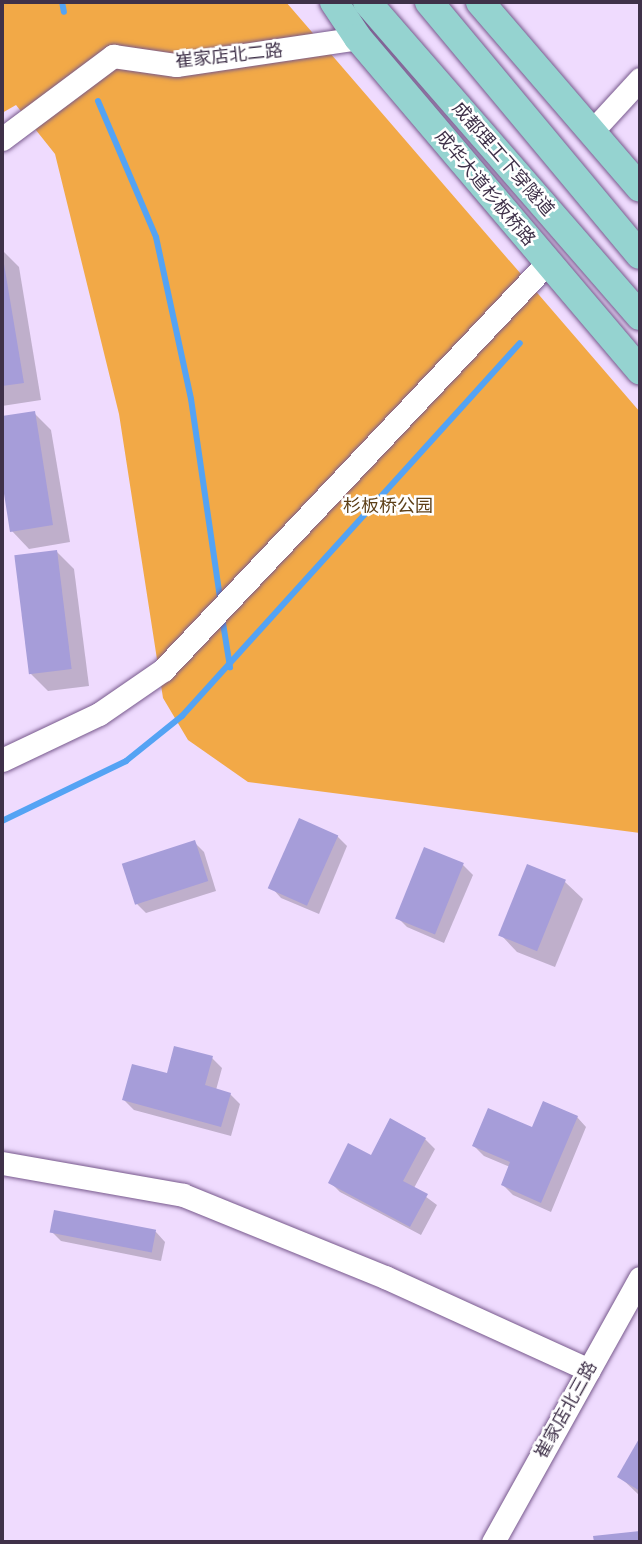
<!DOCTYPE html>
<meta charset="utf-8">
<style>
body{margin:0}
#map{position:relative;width:642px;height:1544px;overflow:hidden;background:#efdbfe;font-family:Inter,"Noto Sans SC",sans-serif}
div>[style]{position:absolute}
.green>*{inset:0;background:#f2a947}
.shadow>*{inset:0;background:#0003}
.stream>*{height:6px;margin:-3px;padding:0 3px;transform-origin:3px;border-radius:3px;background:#54a3f4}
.building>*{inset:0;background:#a69dd9;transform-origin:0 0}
.roads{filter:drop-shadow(0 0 2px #77598c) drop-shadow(0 0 2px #77598c)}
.minor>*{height:23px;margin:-11.5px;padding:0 11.5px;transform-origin:11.5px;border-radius:11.5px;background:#fff}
.major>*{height:28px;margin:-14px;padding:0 14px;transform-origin:14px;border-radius:14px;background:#95d3d0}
span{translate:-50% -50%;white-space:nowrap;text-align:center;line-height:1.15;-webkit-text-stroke:5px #fff;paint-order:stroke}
.street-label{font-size:18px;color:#3f3149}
.park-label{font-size:18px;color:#5d3f17}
.frame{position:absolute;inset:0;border:4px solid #3f3149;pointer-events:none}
</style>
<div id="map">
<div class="green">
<div style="clip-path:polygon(2px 2px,286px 2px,640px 412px,640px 833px,248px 782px,188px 740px,163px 698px,119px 414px,55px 154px,16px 105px,2px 113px)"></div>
</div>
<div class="shadow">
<div style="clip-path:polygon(2px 250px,19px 267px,41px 400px,2px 406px)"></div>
<div style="clip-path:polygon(34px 413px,51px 430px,70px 542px,29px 549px,12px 531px,2px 470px,2px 418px)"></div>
<div style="clip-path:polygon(56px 551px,74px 569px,89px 686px,48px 691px,31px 674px)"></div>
<div style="clip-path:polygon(337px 836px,347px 846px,319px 914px,281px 898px,272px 888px)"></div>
<div style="clip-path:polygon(194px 842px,204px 852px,216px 891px,146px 913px,136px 903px)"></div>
<div style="clip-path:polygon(463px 865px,473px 875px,444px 943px,407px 927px,397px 917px)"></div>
<div style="clip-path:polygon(528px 866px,565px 882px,583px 899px,555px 967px,517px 952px,500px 934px)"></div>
<div style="clip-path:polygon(212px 1058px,222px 1068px,216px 1090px,230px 1094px,240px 1104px,231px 1136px,134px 1110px,124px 1100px)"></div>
<div style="clip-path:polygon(577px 1117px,586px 1127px,551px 1212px,513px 1195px,503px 1185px,510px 1167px,484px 1156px,474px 1146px)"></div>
<div style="clip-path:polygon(425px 1139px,435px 1149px,414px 1188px,437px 1205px,421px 1235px,340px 1192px,330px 1182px,371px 1158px)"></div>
<div style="clip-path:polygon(51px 1231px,156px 1232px,165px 1242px,161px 1261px,61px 1241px)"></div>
<div style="clip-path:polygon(640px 1441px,640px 1496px,619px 1476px)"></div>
</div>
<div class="stream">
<div style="left:62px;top:2px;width:10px;rotate:79deg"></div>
<div style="left:98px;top:101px;width:148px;rotate:66.9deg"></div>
<div style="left:156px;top:237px;width:166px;rotate:77.8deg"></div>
<div style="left:191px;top:399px;width:202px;rotate:81.7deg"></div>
<div style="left:222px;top:617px;width:51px;rotate:80.9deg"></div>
<div style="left:2px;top:821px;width:138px;rotate:-25.8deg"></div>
<div style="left:126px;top:761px;width:72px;rotate:-38.8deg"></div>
<div style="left:182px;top:716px;width:503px;rotate:-47.82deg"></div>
</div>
<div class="building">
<div style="clip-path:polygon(2px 252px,24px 383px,2px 386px)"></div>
<div style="clip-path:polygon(35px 411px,53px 525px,10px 532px,2px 481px,2px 416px)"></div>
<div style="left:57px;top:550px;width:120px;height:43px;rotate:83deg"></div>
<div style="left:299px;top:818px;width:43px;height:77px;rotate:24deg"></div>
<div style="left:195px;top:840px;width:43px;height:77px;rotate:72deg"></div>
<div style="left:424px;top:847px;width:43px;height:77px;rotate:22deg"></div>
<div style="left:527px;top:864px;width:42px;height:77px;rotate:22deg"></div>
<div style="clip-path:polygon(174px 1046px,213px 1056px,205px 1085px,231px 1093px,221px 1127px,122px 1100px,132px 1064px,167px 1073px)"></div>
<div style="clip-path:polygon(543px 1101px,578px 1116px,541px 1203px,501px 1185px,510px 1162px,472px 1146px,488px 1108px,532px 1127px)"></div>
<div style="clip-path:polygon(390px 1118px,426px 1138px,403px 1181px,428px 1194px,410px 1227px,328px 1183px,348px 1143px,371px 1155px)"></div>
<div style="left:54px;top:1210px;width:104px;height:23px;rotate:11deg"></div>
<div style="clip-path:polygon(640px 1437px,640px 1491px,617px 1477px)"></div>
<div style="clip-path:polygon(640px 1531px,640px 1542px,594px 1542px,593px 1536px)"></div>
</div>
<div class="roads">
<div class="minor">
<div style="left:594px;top:129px;width:68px;rotate:-47.4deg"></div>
<div style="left:2px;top:139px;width:139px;rotate:-36.8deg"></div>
<div style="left:113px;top:56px;width:64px;rotate:8.1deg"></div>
<div style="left:176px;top:65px;width:184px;rotate:-8.4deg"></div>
<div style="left:2px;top:760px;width:107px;rotate:-25.4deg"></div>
<div style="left:99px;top:714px;width:78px;rotate:-34.5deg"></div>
<div style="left:163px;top:670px;width:561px;rotate:-46.66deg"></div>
<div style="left:2px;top:1163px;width:184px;rotate:10deg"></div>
<div style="left:183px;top:1195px;width:218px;rotate:22.1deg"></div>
<div style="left:385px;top:1277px;width:224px;rotate:24.5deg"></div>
<div style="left:493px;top:1542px;width:302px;rotate:-60.9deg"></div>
</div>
<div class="major">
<div style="left:334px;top:2px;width:43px;rotate:56.3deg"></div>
<div style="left:358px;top:38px;width:436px;rotate:49.7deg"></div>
<div style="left:367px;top:2px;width:416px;rotate:49deg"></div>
<div style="left:429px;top:2px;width:329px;rotate:50.2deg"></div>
<div style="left:480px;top:2px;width:245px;rotate:49.3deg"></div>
</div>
</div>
<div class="street-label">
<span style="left:229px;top:56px;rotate:-6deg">崔家店北二路</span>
<span style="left:503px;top:159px;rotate:49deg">成都理工下穿隧道</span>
<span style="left:485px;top:188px;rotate:50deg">成华大道杉板桥路</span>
<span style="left:566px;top:1410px;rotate:-61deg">崔家店北三路</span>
</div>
<div class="park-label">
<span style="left:388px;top:506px">杉板桥公园</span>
</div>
<div class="frame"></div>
</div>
